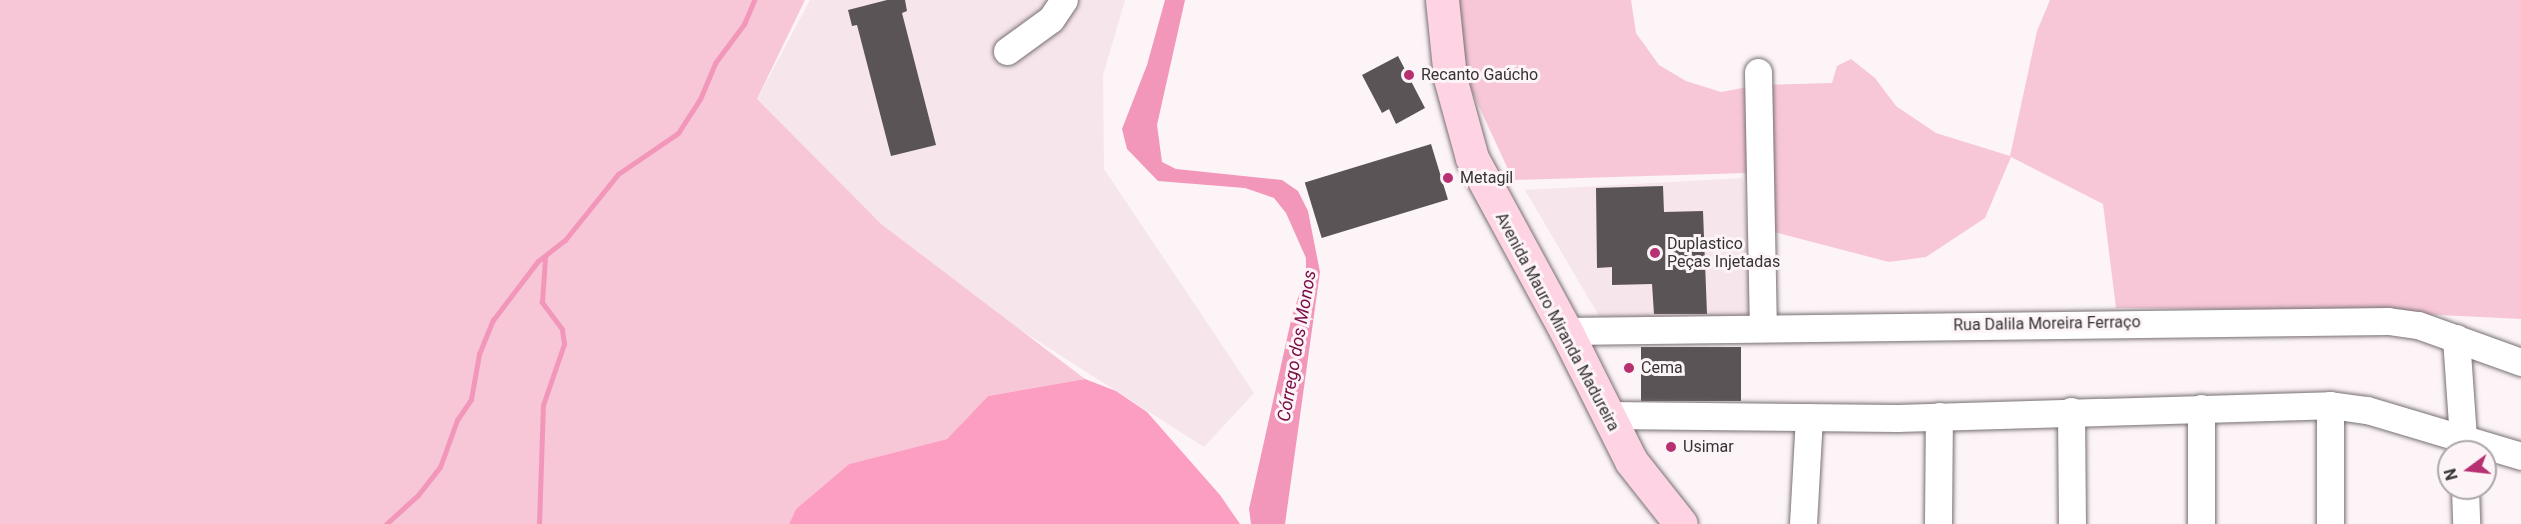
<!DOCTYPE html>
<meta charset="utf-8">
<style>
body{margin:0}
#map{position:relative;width:2521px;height:524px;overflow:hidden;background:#fdf4f7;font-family:Roboto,sans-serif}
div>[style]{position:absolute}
.built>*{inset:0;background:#f6e5eb}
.green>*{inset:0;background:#f7c7d8}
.forest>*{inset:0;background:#fb9ec2}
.water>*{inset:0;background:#f297ba}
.stream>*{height:5px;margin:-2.5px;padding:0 2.5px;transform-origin:2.5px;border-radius:2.5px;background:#f297ba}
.building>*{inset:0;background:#5b5456;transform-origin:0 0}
.roads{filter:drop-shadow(0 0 2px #777072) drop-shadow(0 0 2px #777072)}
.minor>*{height:27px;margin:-13.5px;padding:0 13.5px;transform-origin:13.5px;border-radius:13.5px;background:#fff}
.major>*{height:33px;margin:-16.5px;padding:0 16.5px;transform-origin:16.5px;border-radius:16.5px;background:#fed3e3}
.dots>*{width:16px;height:16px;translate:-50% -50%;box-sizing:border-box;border:3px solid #fdf4f7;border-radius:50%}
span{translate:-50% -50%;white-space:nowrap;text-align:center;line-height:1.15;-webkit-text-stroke:6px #fdf4f7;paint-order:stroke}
.poi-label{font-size:16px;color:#363334}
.left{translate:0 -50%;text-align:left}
.street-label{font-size:16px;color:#363334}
.water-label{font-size:18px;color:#7a0d47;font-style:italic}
.north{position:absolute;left:2437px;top:440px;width:60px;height:60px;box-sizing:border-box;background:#fdf4f7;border:2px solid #ada7a9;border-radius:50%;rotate:255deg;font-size:16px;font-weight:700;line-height:24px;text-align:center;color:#363334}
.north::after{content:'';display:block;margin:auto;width:21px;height:27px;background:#b73072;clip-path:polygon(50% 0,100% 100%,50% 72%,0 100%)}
</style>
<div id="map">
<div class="built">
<div style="clip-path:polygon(810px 0,1125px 0,1103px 75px,1104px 169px,1254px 393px,1204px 447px,869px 233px,747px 118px)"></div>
<div style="clip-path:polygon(1743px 178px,1753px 317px,1599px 316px,1525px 190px)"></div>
</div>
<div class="green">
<div style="clip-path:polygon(0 0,805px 0,757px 99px,881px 224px,1085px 379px,988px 396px,947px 439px,849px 464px,796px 509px,789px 524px,0 524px)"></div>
<div style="clip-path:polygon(1458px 0,1631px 0,1636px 33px,1659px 65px,1686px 81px,1721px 92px,1758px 85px,1832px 83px,1837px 66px,1851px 59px,1875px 78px,1896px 106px,1936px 133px,2010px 156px,2037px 31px,2050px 0,2521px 0,2521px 319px,2338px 310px,2116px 308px,2103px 204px,2011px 157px,1985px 218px,1926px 257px,1889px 262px,1751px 226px,1746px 173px,1513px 180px,1463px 72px)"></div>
</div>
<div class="forest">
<div style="clip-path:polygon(1085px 379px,1116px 391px,1147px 412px,1220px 495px,1240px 524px,789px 524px,796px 509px,849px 464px,947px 439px,988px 396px)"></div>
</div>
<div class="water">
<div style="clip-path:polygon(1165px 0,1185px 0,1157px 125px,1162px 162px,1176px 169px,1282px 180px,1298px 191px,1308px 211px,1320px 272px,1285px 524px,1251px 524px,1249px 509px,1292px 316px,1306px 274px,1306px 258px,1286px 213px,1274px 198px,1245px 188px,1158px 181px,1127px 149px,1122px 129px,1147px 65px)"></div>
</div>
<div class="stream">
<div style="left:386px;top:524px;width:43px;rotate:-42.2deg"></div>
<div style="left:418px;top:495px;width:36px;rotate:-52deg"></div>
<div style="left:440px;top:467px;width:50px;rotate:-70.1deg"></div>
<div style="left:457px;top:420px;width:25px;rotate:-56deg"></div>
<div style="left:471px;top:399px;width:46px;rotate:-79.9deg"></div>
<div style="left:479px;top:354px;width:37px;rotate:-68deg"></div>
<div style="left:493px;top:320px;width:74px;rotate:-52.7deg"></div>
<div style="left:538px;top:261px;width:34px;rotate:-38deg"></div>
<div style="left:565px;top:240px;width:85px;rotate:-51.2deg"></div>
<div style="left:618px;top:174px;width:73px;rotate:-34.3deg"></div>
<div style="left:678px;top:133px;width:40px;rotate:-57.1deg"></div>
<div style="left:700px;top:99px;width:39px;rotate:-67deg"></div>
<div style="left:715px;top:63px;width:49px;rotate:-53.4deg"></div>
<div style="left:744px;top:24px;width:26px;rotate:-67deg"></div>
<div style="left:539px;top:524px;width:119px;rotate:-88.1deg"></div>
<div style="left:543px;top:405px;width:65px;rotate:-71deg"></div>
<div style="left:564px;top:344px;width:15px;rotate:-98deg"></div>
<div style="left:562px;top:329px;width:34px;rotate:-127deg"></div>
<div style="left:542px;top:302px;width:44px;rotate:-86.1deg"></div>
</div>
<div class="building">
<div style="clip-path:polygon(887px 0,905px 0,907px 11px,902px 13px,936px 145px,891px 156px,857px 25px,852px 26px,848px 10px)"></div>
<div style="clip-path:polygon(1398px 56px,1425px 108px,1396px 124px,1389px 109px,1382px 113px,1362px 75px)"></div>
<div style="left:1431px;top:144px;width:58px;height:132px;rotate:73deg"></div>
<div style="clip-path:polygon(1663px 186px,1664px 212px,1703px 211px,1707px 314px,1654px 314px,1652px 284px,1612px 285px,1612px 267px,1597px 268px,1596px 188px)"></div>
<div style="left:1741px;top:347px;width:54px;height:100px;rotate:90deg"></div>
</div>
<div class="roads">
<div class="minor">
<div style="left:1007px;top:51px;width:54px;rotate:-36deg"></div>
<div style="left:1051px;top:19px;width:23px;rotate:-56deg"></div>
<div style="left:1758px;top:72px;width:256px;rotate:88.9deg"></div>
<div style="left:1566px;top:331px;width:822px;rotate:-0.7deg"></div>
<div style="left:2388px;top:321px;width:30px;rotate:8deg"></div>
<div style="left:2418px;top:325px;width:109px;rotate:19.8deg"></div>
<div style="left:2456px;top:338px;width:114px;rotate:86deg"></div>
<div style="left:2071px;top:411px;width:113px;rotate:89.5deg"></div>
<div style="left:1606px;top:415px;width:291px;rotate:0.6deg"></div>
<div style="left:1897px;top:418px;width:433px;rotate:-1.7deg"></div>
<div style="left:2330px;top:405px;width:37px;rotate:8deg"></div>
<div style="left:2367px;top:410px;width:161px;rotate:16.6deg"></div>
<div style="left:2465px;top:488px;width:36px;rotate:88deg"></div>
<div style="left:1803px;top:524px;width:107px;rotate:-86.8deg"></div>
<div style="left:1938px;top:524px;width:108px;rotate:-89.5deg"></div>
<div style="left:2201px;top:524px;width:116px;rotate:-90deg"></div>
<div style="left:2330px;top:524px;width:119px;rotate:-90deg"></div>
</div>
<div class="major">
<div style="left:1442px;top:0;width:78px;rotate:84.1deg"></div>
<div style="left:1450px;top:78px;width:83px;rotate:74.6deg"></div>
<div style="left:1472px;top:158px;width:197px;rotate:61.5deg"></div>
<div style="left:1566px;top:331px;width:145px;rotate:63.4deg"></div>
<div style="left:1631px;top:461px;width:80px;rotate:51.6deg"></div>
</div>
</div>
<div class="dots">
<div style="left:1409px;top:75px;background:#b73072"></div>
<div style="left:1448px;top:178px;background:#b73072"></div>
<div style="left:1655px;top:253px;background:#b73072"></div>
<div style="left:1629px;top:368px;background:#b73072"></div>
<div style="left:1671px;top:447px;background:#b73072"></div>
</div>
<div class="poi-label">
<span class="left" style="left:1421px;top:75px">Recanto Gaúcho</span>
<span class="left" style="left:1460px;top:178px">Metagil</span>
<span class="left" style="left:1667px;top:253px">Duplastico<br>Peças Injetadas</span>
<span class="left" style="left:1641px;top:368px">Cema</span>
<span class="left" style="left:1683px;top:447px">Usimar</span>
</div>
<div class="street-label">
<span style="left:1557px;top:322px;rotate:62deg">Avenida Mauro Miranda Madureira</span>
<span style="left:2047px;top:324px;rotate:-1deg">Rua Dalila Moreira Ferraço</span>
</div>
<div class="water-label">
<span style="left:1297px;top:346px;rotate:-80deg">Córrego dos Monos</span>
</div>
<div class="north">N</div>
</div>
